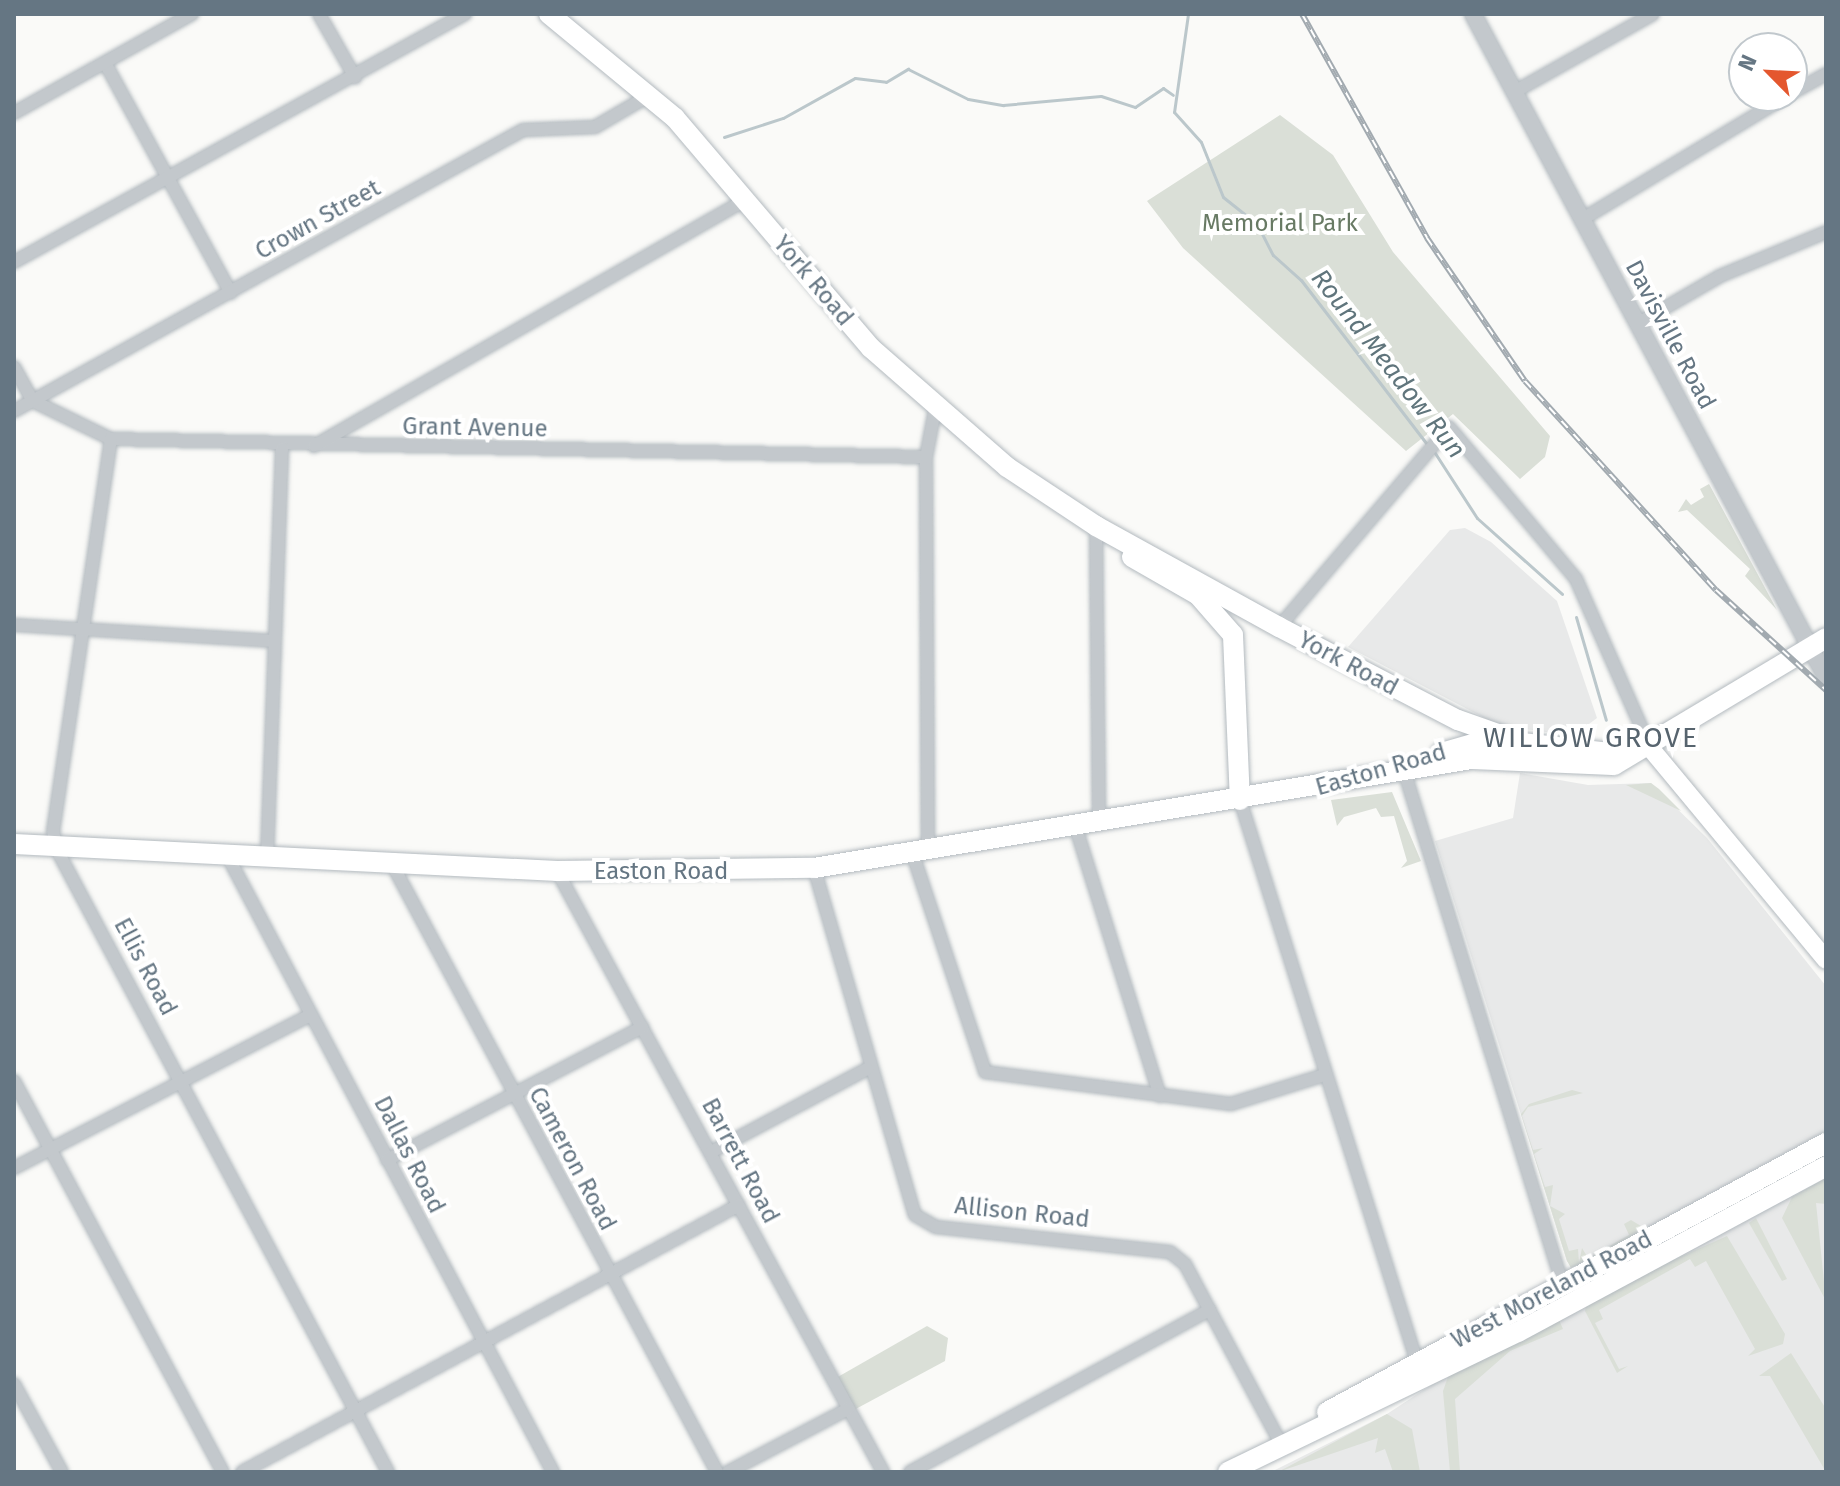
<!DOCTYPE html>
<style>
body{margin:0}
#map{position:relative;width:1840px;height:1486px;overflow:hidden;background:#fafaf8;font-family:"Fira Sans",sans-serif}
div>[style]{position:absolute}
.built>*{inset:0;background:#e8e9e9}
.green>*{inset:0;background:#dadfd7}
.stream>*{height:3px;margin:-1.5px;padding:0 1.5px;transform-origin:1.5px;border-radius:1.5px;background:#bbc7cb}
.roads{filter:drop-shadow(0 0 2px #b3babf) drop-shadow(0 0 2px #b3babf)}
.minor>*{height:12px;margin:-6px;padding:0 6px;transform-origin:6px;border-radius:6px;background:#c3c8cc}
.tertiary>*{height:16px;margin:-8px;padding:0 8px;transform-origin:8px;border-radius:8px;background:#c3c8cc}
.secondary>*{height:18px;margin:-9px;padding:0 9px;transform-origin:9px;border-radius:9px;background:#fff}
.primary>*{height:20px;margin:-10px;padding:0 10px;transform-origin:10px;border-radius:10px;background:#fff}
.trunk>*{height:20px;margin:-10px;padding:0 10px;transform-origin:10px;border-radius:10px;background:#fff}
.rail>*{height:6px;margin-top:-3px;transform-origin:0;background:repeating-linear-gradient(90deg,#fff 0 9px,#a2aab0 0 18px);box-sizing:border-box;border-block:2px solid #a2aab0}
span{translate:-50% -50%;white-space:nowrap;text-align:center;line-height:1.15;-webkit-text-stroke:8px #fff;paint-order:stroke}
.street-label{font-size:24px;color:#657683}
.park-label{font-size:24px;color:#687a64}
.water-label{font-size:26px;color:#60757c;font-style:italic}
.quarter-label{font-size:28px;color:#57646e;letter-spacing:2px}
.frame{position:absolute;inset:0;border:16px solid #657683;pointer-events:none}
.north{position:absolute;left:1728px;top:32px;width:80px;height:80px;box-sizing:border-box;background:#fff;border:2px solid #c1c8cd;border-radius:50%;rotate:294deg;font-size:22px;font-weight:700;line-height:32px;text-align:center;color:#657683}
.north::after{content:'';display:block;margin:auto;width:28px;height:36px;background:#e4572e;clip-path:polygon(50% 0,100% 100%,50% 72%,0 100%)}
</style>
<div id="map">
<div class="built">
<div style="clip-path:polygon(1465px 528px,1491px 542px,1557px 601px,1597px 718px,1573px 736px,1498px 725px,1348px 647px,1450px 530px)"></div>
<div style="clip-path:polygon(1520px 773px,1588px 785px,1651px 783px,1707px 838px,1826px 986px,1826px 1131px,1575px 1268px,1567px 1261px,1435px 841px,1513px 818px)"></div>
<div style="clip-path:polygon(1826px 1178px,1826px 1472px,1271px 1472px,1387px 1414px,1457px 1368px)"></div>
</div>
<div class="green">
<div style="clip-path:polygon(1280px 115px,1333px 155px,1393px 252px,1550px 436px,1545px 457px,1520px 479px,1453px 414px,1406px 451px,1183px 248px,1147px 201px)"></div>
<div style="clip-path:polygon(1709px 484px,1777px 610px,1745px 576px,1750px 569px,1687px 510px,1678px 512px,1686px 499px,1691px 505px,1704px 497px,1700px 489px)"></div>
<div style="clip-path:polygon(1651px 783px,1659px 789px,1681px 811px,1626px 785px)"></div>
<div style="clip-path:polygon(1392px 792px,1421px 861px,1401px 868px,1407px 861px,1394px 816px,1381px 817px,1376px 808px,1344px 817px,1337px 826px,1331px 800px)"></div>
<div style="clip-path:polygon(1572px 1090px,1583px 1093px,1528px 1107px,1522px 1116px,1533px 1150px,1543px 1148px,1534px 1154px,1545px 1187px,1553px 1185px,1550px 1206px,1565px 1214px,1559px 1219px,1569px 1251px,1578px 1249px,1579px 1263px,1582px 1248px,1588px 1258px,1629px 1235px,1624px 1224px,1631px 1220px,1646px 1229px,1571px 1268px,1567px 1261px,1521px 1114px,1529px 1104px)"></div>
<div style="clip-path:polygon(1826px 1178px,1826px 1204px,1816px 1203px,1826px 1301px,1782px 1218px,1792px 1197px)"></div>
<div style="clip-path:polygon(1756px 1218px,1787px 1279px,1782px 1281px,1749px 1223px)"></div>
<div style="clip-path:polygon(1727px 1236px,1785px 1334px,1783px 1344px,1748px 1356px,1755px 1349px,1706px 1261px,1695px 1267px,1690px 1259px,1599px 1310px,1603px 1319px,1595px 1323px,1619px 1369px,1628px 1366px,1617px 1373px,1585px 1311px,1588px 1298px)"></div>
<div style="clip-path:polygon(1559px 1320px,1563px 1329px,1510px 1351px,1455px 1399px,1460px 1472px,1450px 1472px,1443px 1391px,1449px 1374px)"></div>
<div style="clip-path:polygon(927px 1326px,948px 1338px,945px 1361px,852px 1411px,836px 1378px)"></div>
<div style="clip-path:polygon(1791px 1353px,1826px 1409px,1826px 1472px,1770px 1376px,1759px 1376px)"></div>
<div style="clip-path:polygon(1387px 1414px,1412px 1429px,1420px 1472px,1393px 1472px,1385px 1449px,1375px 1453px,1378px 1438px,1278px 1472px)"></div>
</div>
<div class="stream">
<div style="left:1188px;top:14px;width:99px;rotate:98.1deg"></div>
<div style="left:1174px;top:112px;width:40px;rotate:48deg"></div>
<div style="left:1201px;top:142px;width:59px;rotate:68.2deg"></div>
<div style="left:1223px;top:197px;width:43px;rotate:38.5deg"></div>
<div style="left:1257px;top:224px;width:35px;rotate:63deg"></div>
<div style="left:1273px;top:255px;width:38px;rotate:42deg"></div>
<div style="left:1301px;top:280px;width:207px;rotate:52.5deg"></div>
<div style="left:724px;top:137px;width:62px;rotate:-17.9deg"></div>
<div style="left:783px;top:118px;width:82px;rotate:-29.1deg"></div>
<div style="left:855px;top:78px;width:31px;rotate:7deg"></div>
<div style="left:886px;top:82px;width:26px;rotate:-31deg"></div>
<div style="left:908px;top:69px;width:67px;rotate:26.6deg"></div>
<div style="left:968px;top:99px;width:36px;rotate:10deg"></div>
<div style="left:1003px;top:105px;width:98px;rotate:-5.2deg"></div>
<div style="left:1101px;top:96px;width:36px;rotate:18deg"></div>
<div style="left:1135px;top:107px;width:34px;rotate:-34deg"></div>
<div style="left:1163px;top:88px;width:12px;rotate:35deg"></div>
<div style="left:1433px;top:450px;width:81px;rotate:57.1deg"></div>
<div style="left:1477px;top:518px;width:114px;rotate:41.8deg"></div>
<div style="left:1576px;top:617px;width:107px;rotate:73.8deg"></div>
</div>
<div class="roads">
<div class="minor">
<div style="left:319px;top:14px;width:73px;rotate:60.3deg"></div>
<div style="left:105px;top:63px;width:262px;rotate:61.3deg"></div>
<div style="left:1514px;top:92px;width:159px;rotate:-29.3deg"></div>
<div style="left:1792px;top:93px;width:39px;rotate:-29deg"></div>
<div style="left:14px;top:113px;width:204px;rotate:-29.1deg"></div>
<div style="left:1581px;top:220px;width:240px;rotate:-31deg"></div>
<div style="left:14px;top:262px;width:515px;rotate:-28.81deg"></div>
<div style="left:1637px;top:324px;width:96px;rotate:-30deg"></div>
<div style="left:1720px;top:276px;width:115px;rotate:-22.5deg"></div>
<div style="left:14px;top:367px;width:39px;rotate:61deg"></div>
<div style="left:33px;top:401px;width:87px;rotate:26deg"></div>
<div style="left:111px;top:439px;width:815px;rotate:1.27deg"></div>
<div style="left:14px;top:411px;width:581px;rotate:-28.9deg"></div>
<div style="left:523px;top:130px;width:72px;rotate:-2.4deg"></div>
<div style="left:595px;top:127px;width:64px;rotate:-30.2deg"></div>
<div style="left:111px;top:439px;width:396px;rotate:98.4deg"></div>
<div style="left:53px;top:831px;width:19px;rotate:78deg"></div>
<div style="left:57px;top:850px;width:705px;rotate:61.98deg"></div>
<div style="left:314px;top:446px;width:497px;rotate:-29.7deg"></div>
<div style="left:1096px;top:526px;width:295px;rotate:89.4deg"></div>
<div style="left:14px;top:625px;width:259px;rotate:3.5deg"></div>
<div style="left:1279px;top:627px;width:262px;rotate:-49.6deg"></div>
<div style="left:1449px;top:427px;width:198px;rotate:50.1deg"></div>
<div style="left:1576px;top:579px;width:186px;rotate:66.2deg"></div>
<div style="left:1402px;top:764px;width:549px;rotate:72.85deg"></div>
<div style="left:1240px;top:800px;width:589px;rotate:72.52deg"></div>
<div style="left:1075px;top:825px;width:284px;rotate:72.6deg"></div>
<div style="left:928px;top:849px;width:392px;rotate:-90.3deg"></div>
<div style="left:926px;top:457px;width:48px;rotate:-79.2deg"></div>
<div style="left:912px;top:852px;width:232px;rotate:71.6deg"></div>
<div style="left:985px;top:1072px;width:248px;rotate:7.4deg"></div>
<div style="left:1231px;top:1104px;width:97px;rotate:-17.3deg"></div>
<div style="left:228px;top:857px;width:696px;rotate:62.15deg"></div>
<div style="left:267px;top:858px;width:410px;rotate:-87.9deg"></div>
<div style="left:392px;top:864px;width:689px;rotate:61.87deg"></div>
<div style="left:814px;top:868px;width:361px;rotate:73.8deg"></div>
<div style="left:915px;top:1215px;width:24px;rotate:30deg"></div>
<div style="left:936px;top:1227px;width:235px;rotate:6.1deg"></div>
<div style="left:1170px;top:1252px;width:19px;rotate:39deg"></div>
<div style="left:1185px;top:1264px;width:204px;rotate:61.9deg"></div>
<div style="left:557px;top:871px;width:684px;rotate:61.52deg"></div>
<div style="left:14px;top:1081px;width:443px;rotate:61.9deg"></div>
<div style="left:711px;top:1152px;width:177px;rotate:-28deg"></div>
<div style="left:387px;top:1160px;width:288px;rotate:-27.5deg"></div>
<div style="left:14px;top:1168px;width:334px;rotate:-27.3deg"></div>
<div style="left:14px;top:1384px;width:100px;rotate:61.4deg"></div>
<div style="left:242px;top:1472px;width:564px;rotate:-28.25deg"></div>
<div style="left:728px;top:1472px;width:136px;rotate:-27.7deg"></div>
<div style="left:910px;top:1472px;width:341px;rotate:-28.4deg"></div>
</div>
<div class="tertiary">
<div style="left:1473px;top:14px;width:751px;rotate:61.97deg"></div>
</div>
<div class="secondary">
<div style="left:1651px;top:749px;width:274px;rotate:50.3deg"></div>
</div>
<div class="primary">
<div style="left:1327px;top:1412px;width:567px;rotate:-28.33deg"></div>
<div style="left:1228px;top:1472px;width:322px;rotate:-25.8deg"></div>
<div style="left:1518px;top:1332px;width:350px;rotate:-28.3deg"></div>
</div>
<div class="trunk">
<div style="left:549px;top:14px;width:163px;rotate:39.5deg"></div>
<div style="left:675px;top:118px;width:302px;rotate:49.6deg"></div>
<div style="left:871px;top:348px;width:181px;rotate:41.2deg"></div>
<div style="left:1007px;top:467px;width:107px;rotate:33.5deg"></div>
<div style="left:1096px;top:526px;width:209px;rotate:28.9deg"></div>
<div style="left:1279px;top:627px;width:202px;rotate:27.5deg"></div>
<div style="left:1458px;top:720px;width:69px;rotate:19.5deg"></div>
<div style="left:1132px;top:557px;width:76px;rotate:29.9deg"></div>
<div style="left:1198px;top:595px;width:53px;rotate:48.8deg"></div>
<div style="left:1233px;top:635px;width:165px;rotate:87.6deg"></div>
<div style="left:1441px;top:753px;width:36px;rotate:-16deg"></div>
<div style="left:1476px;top:743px;width:47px"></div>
<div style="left:1523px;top:743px;width:97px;rotate:6.5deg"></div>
<div style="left:14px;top:844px;width:544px;rotate:2.85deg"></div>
<div style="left:557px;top:871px;width:257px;rotate:-0.7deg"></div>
<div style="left:814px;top:868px;width:666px;rotate:-9.42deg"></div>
<div style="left:1471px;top:759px;width:143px;rotate:2.4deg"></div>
<div style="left:1614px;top:765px;width:247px;rotate:-30.9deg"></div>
</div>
</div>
<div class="rail">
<div style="left:1302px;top:14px;width:257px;rotate:60.8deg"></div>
<div style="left:1427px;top:238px;width:173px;rotate:55.6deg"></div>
<div style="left:1525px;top:381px;width:283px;rotate:47.6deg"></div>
<div style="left:1716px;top:590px;width:149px;rotate:42.3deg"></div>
</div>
<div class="street-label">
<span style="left:318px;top:220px;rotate:-29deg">Crown Street</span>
<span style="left:813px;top:281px;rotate:50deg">York Road</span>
<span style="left:1670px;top:335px;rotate:62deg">Davisville Road</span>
<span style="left:475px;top:428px;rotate:1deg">Grant Avenue</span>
<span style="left:1348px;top:664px;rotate:28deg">York Road</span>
<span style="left:1381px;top:770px;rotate:-16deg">Easton Road</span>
<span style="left:661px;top:872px">Easton Road</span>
<span style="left:145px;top:967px;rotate:62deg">Ellis Road</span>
<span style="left:409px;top:1155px;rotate:63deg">Dallas Road</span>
<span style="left:572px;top:1159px;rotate:62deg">Cameron Road</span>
<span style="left:740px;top:1161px;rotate:62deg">Barrett Road</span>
<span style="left:1022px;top:1213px;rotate:6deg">Allison Road</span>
<span style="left:1552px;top:1290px;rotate:-28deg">West Moreland Road</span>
</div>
<div class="park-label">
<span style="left:1280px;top:224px">Memorial Park</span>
</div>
<div class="water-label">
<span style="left:1388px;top:364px;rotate:52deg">Round Meadow Run</span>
</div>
<div class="quarter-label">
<span style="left:1591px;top:738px">WILLOW GROVE</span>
</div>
<div class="frame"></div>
<div class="north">N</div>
</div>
